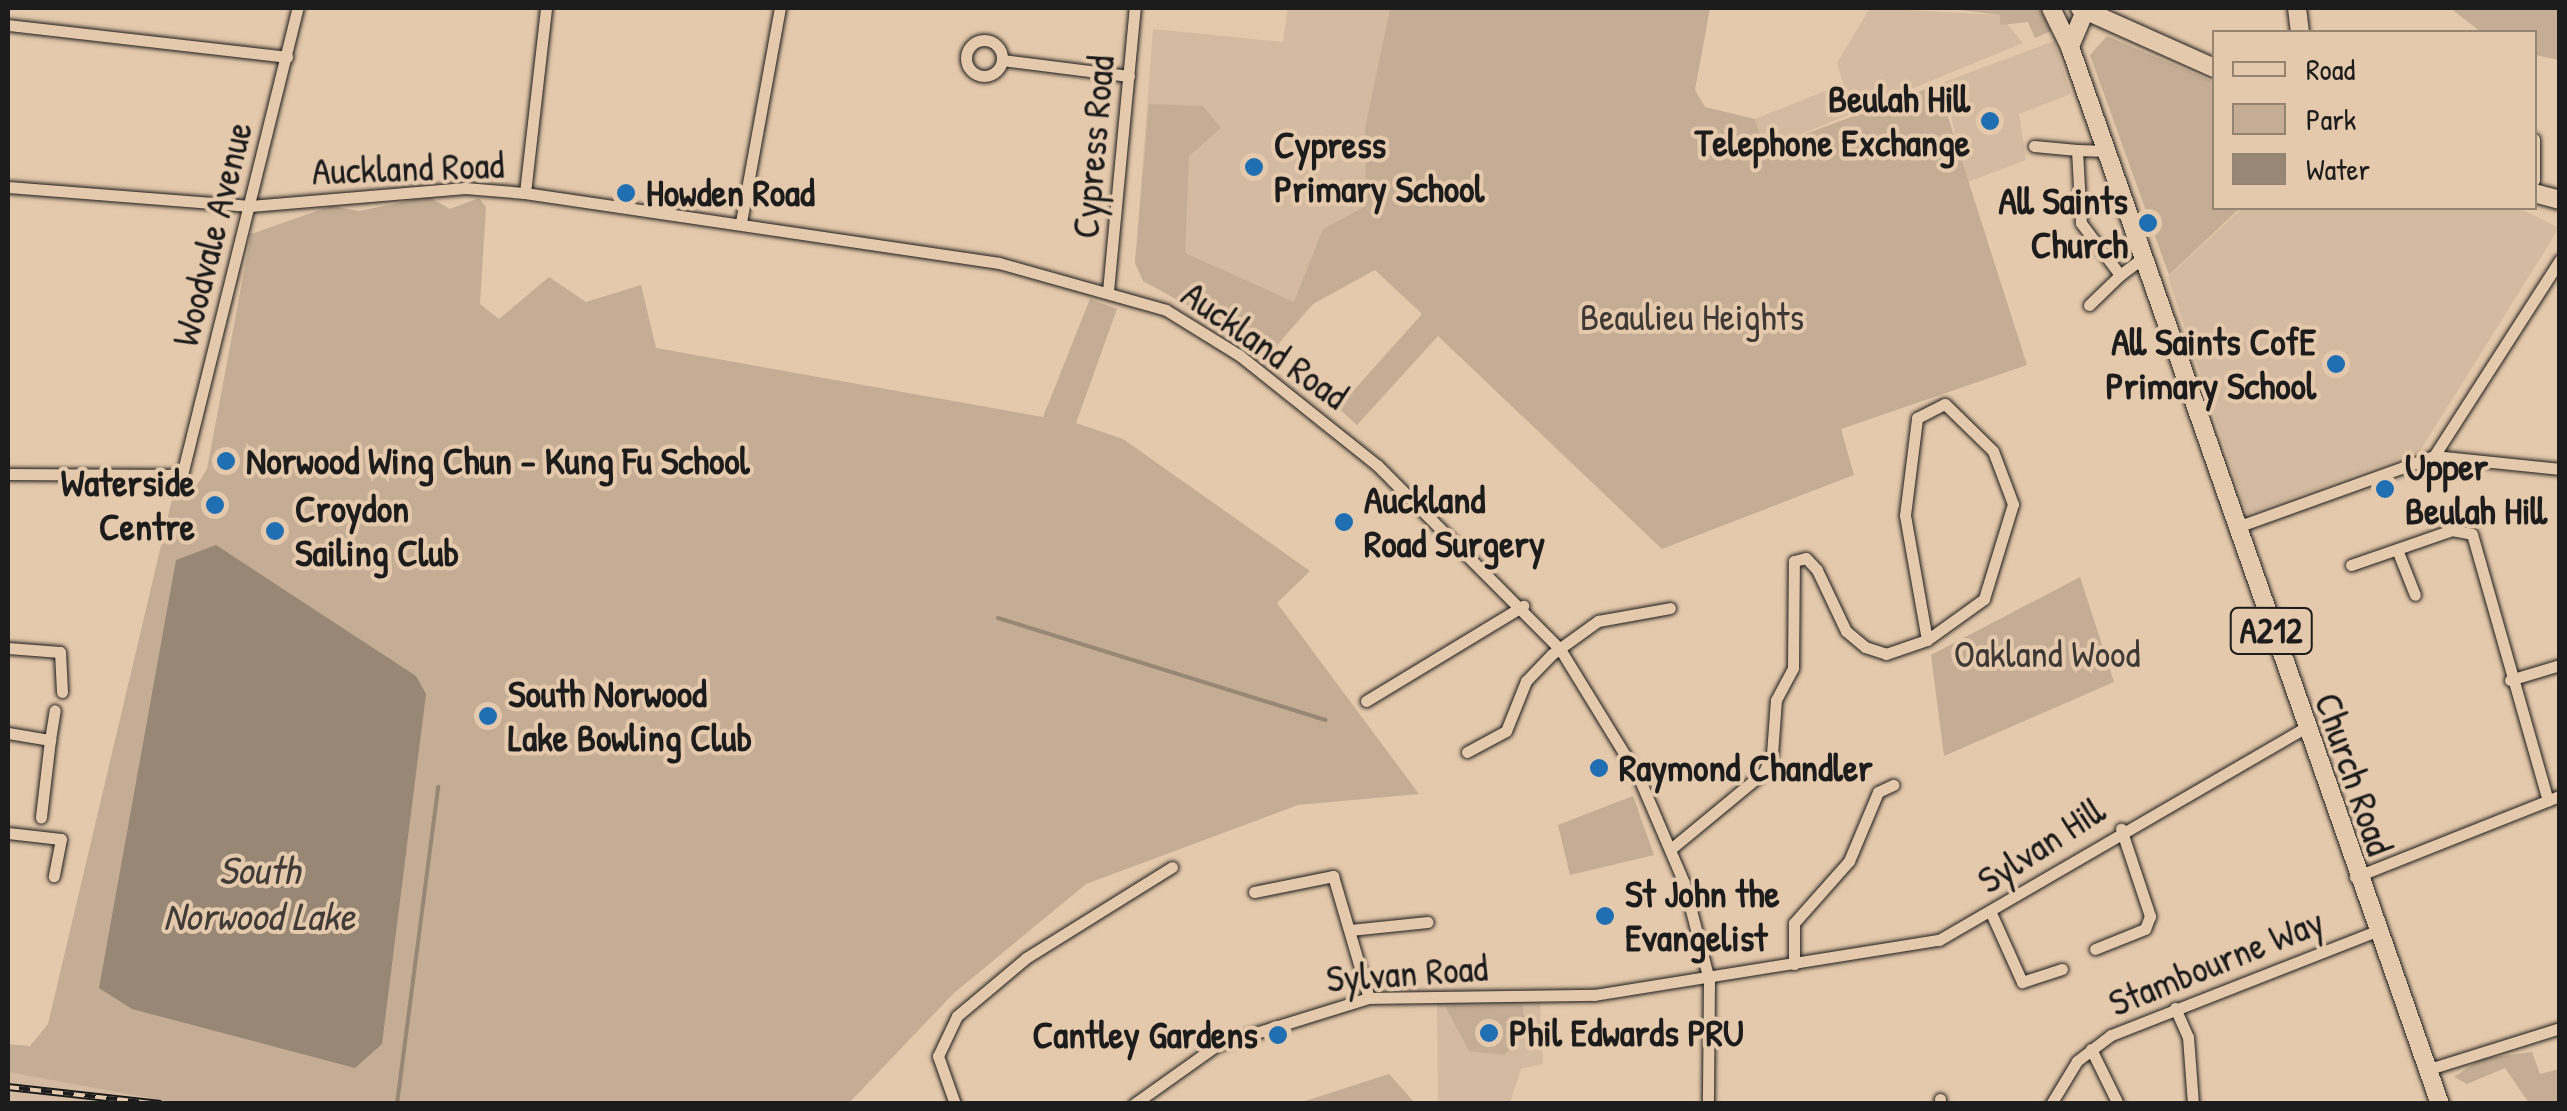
<!DOCTYPE html>
<style>
body{margin:0}
#map{position:relative;width:2567px;height:1111px;overflow:hidden;background:#e5c9ac;font-family:"Patrick Hand",sans-serif}
div>[style]{position:absolute}
.built>*{inset:0;background:#d4baa0}
.green>*{inset:0;background:#c4ad94}
.water>*{inset:0;background:#988775}
.stream>*{height:4px;margin:-2px;padding:0 2px;transform-origin:2px;border-radius:2px;background:#988775}
.roads{filter:drop-shadow(0 0 2px #1c1c1c) drop-shadow(0 0 2px #1c1c1c)}
.minor>*{height:11px;margin:-5.5px;padding:0 5.5px;transform-origin:5.5px;border-radius:5.5px;background:#e5c9ac}
.minor>.ring{margin:-5.5px;padding:0;box-sizing:content-box;background:none;border:11px solid #e5c9ac;border-radius:50%}
.primary>*{height:18px;margin:-9px;padding:0 9px;transform-origin:9px;border-radius:9px;background:#e5c9ac}
.rail>*{height:8px;margin-top:-4px;transform-origin:0;background:repeating-linear-gradient(90deg,#e5c9ac 0 11px,#1c1c1c 0 22px);box-sizing:border-box;border-block:2px solid #1c1c1c}
.dots>*{width:28px;height:28px;translate:-50% -50%;box-sizing:border-box;border:5px solid #e5c9ac;border-radius:50%}
span{translate:-50% -50%;white-space:nowrap;text-align:center;line-height:1.15;-webkit-text-stroke:8px #e5c9ac;paint-order:stroke}
.shield-label span{padding:2px 8px;background:#e5c9ac;border:2px solid;border-radius:8px;-webkit-text-stroke-width:0}
.shield-label{font-size:35px;color:#1c1c1c;font-weight:700}
.poi-label{font-size:38px;color:#1c1c1c;font-weight:700}
.right{translate:-100% -50%;text-align:right}
.left{translate:0 -50%;text-align:left}
.street-label{font-size:38px;color:#1c1c1c}
.park-label{font-size:38px;color:#3e3934}
.water-label{font-size:40px;color:#413c37;font-style:italic}
.frame{position:absolute;inset:0;border:10px solid #1c1c1c;pointer-events:none}
.legend{position:absolute;left:2212px;top:30px;width:325px;height:180px;box-sizing:border-box;background:#e5c9ac;border:2px solid #958472;margin:0;padding:12px 18px;list-style:none;font-size:30px;color:#1c1c1c}
.legend li{display:flex;align-items:center;gap:20px;height:50px}
.legend b{width:50px;border:2px solid #958472}
</style>
<div id="map">
<div class="built">
<div style="clip-path:polygon(1288px 8px,1390px 8px,1365px 129px,1375px 271px,1338px 265px,1271px 354px,1144px 281px,1135px 263px,1153px 29px,1283px 42px)"></div>
<div style="clip-path:polygon(1870px 8px,2000px 15px,2023px 43px,1765px 149px,1755px 119px,1843px 84px,1837px 63px)"></div>
<div style="clip-path:polygon(2054px 41px,2071px 94px,2019px 114px,2026px 160px,1965px 183px,1944px 82px)"></div>
<div style="clip-path:polygon(2242px 208px,2519px 208px,2559px 228px,2420px 451px,2247px 514px,2168px 277px)"></div>
<div style="clip-path:polygon(1540px 1001px,1543px 1064px,1521px 1069px,1510px 1103px,1438px 1103px,1437px 1002px)"></div>
<div style="clip-path:polygon(8px 1072px,179px 1097px,207px 1103px,8px 1103px)"></div>
</div>
<div class="green">
<div style="clip-path:polygon(1390px 8px,1710px 8px,1695px 90px,1705px 107px,1755px 119px,1765px 149px,1926px 89px,1940px 92px,2027px 365px,1841px 429px,1854px 475px,1662px 549px,1438px 336px,1357px 425px,1338px 408px,1422px 314px,1375px 270px,1313px 304px,1272px 351px,1143px 281px,1135px 263px,1149px 104px,1203px 106px,1221px 128px,1189px 156px,1185px 253px,1294px 302px,1323px 229px,1366px 206px,1365px 128px)"></div>
<div style="clip-path:polygon(1945px 8px,2039px 8px,2051px 31px,2035px 38px,2028px 22px,2000px 25px,2000px 15px)"></div>
<div style="clip-path:polygon(2450px 8px,2559px 8px,2559px 60px,2535px 55px,2534px 32px,2481px 32px)"></div>
<div style="clip-path:polygon(2107px 36px,2214px 82px,2214px 208px,2240px 208px,2169px 275px,2090px 55px)"></div>
<div style="clip-path:polygon(429px 197px,450px 209px,479px 198px,486px 207px,480px 304px,499px 319px,549px 277px,586px 302px,641px 285px,656px 348px,1043px 417px,1090px 299px,1117px 309px,1076px 423px,1123px 439px,1310px 571px,1277px 603px,1419px 794px,1298px 805px,1086px 884px,954px 993px,849px 1103px,177px 1103px,8px 1072px,8px 1044px,30px 1046px,48px 1024px,172px 499px,188px 499px,207px 469px,251px 234px,331px 206px,359px 211px)"></div>
<div style="clip-path:polygon(2080px 577px,2114px 682px,1944px 756px,1931px 655px)"></div>
<div style="clip-path:polygon(1633px 796px,1654px 855px,1570px 875px,1558px 825px)"></div>
<div style="clip-path:polygon(1523px 1005px,1525px 1035px,1504px 1055px,1469px 1051px,1445px 1006px)"></div>
<div style="clip-path:polygon(2532px 1052px,2540px 1074px,2559px 1069px,2559px 1103px,2529px 1103px,2505px 1068px,2467px 1084px,2454px 1077px,2481px 1059px)"></div>
<div style="clip-path:polygon(1389px 1074px,1415px 1103px,1299px 1103px)"></div>
</div>
<div class="water">
<div style="clip-path:polygon(216px 545px,416px 676px,426px 694px,382px 1044px,355px 1068px,132px 1009px,99px 988px,176px 560px)"></div>
</div>
<div class="stream">
<div style="left:998px;top:618px;width:343px;rotate:17.3deg"></div>
<div style="left:397px;top:1104px;width:320px;rotate:-82.6deg"></div>
</div>
<div class="roads">
<div class="minor">
<div style="left:8px;top:25px;width:281px;rotate:6.5deg"></div>
<div class="ring" style="left:966px;top:40px;width:25px;height:25px"></div>
<div style="left:1002px;top:60px;width:128px;rotate:7.2deg"></div>
<div style="left:2534px;top:139px;width:41px;rotate:90deg"></div>
<div style="left:2034px;top:146px;width:43px;rotate:5.3deg"></div>
<div style="left:2107px;top:151px;width:30px;rotate:-178deg"></div>
<div style="left:2077px;top:150px;width:73px;rotate:86.9deg"></div>
<div style="left:2081px;top:223px;width:65px;rotate:53.1deg"></div>
<div style="left:2120px;top:275px;width:31px;rotate:-37deg"></div>
<div style="left:8px;top:187px;width:243px;rotate:4.5deg"></div>
<div style="left:250px;top:206px;width:216px;rotate:-4.8deg"></div>
<div style="left:465px;top:188px;width:60px;rotate:4.8deg"></div>
<div style="left:525px;top:193px;width:479px;rotate:8.4deg"></div>
<div style="left:999px;top:263px;width:173px;rotate:15.7deg"></div>
<div style="left:1166px;top:310px;width:86px;rotate:31.7deg"></div>
<div style="left:1239px;top:355px;width:176px;rotate:38.6deg"></div>
<div style="left:1377px;top:465px;width:260px;rotate:45.2deg"></div>
<div style="left:1560px;top:649px;width:151px;rotate:58.5deg"></div>
<div style="left:1639px;top:778px;width:114px;rotate:66.8deg"></div>
<div style="left:1684px;top:883px;width:100px;rotate:75.5deg"></div>
<div style="left:1709px;top:980px;width:124px;rotate:90.5deg"></div>
<div style="left:525px;top:193px;width:186px;rotate:-83.5deg"></div>
<div style="left:741px;top:222px;width:218px;rotate:-79.7deg"></div>
<div style="left:1108px;top:291px;width:284px;rotate:-84.6deg"></div>
<div style="left:2089px;top:305px;width:43px;rotate:-44.1deg"></div>
<div style="left:2434px;top:456px;width:127px;rotate:5.9deg"></div>
<div style="left:8px;top:474px;width:174px;rotate:0.3deg"></div>
<div style="left:182px;top:475px;width:481px;rotate:-76.1deg"></div>
<div style="left:2237px;top:527px;width:209px;rotate:-19.8deg"></div>
<div style="left:2434px;top:456px;width:233px;rotate:-57.3deg"></div>
<div style="left:2398px;top:552px;width:46px;rotate:68.4deg"></div>
<div style="left:2351px;top:565px;width:107px;rotate:-19.1deg"></div>
<div style="left:2452px;top:530px;width:20px;rotate:11deg"></div>
<div style="left:2472px;top:534px;width:277px;rotate:74.1deg"></div>
<div style="left:8px;top:648px;width:52px;rotate:4.4deg"></div>
<div style="left:60px;top:652px;width:40px;rotate:87.1deg"></div>
<div style="left:2510px;top:680px;width:52px;rotate:-16.7deg"></div>
<div style="left:1366px;top:701px;width:184px;rotate:-31.2deg"></div>
<div style="left:8px;top:733px;width:43px;rotate:9.5deg"></div>
<div style="left:50px;top:740px;width:78px;rotate:96.7deg"></div>
<div style="left:50px;top:740px;width:30px;rotate:-81deg"></div>
<div style="left:1467px;top:752px;width:44px;rotate:-28.3deg"></div>
<div style="left:1506px;top:731px;width:54px;rotate:-68.2deg"></div>
<div style="left:1526px;top:681px;width:37px;rotate:-46deg"></div>
<div style="left:1552px;top:654px;width:57px;rotate:-35.7deg"></div>
<div style="left:1598px;top:621px;width:73px;rotate:-10.2deg"></div>
<div style="left:8px;top:833px;width:53px;rotate:6.5deg"></div>
<div style="left:61px;top:839px;width:38px;rotate:101deg"></div>
<div style="left:1672px;top:848px;width:119px;rotate:-39.6deg"></div>
<div style="left:1764px;top:772px;width:20px;rotate:-66deg"></div>
<div style="left:1772px;top:754px;width:54px;rotate:-85.8deg"></div>
<div style="left:1776px;top:700px;width:36px;rotate:-62deg"></div>
<div style="left:1793px;top:668px;width:107px;rotate:-89.5deg"></div>
<div style="left:1794px;top:561px;width:12px;rotate:-14deg"></div>
<div style="left:1806px;top:558px;width:16px;rotate:47deg"></div>
<div style="left:1817px;top:570px;width:68px;rotate:64.6deg"></div>
<div style="left:1846px;top:631px;width:25px;rotate:40deg"></div>
<div style="left:1865px;top:647px;width:22px;rotate:18deg"></div>
<div style="left:1886px;top:654px;width:43px;rotate:-18.9deg"></div>
<div style="left:1927px;top:640px;width:127px;rotate:-100deg"></div>
<div style="left:1905px;top:515px;width:98px;rotate:-82.9deg"></div>
<div style="left:1917px;top:418px;width:31px;rotate:-27deg"></div>
<div style="left:1945px;top:404px;width:67px;rotate:44.4deg"></div>
<div style="left:1993px;top:451px;width:57px;rotate:69.3deg"></div>
<div style="left:2013px;top:504px;width:99px;rotate:107deg"></div>
<div style="left:1984px;top:599px;width:70px;rotate:144.3deg"></div>
<div style="left:2355px;top:877px;width:220px;rotate:-21.6deg"></div>
<div style="left:1254px;top:892px;width:81px;rotate:-11.4deg"></div>
<div style="left:1333px;top:876px;width:127px;rotate:73.6deg"></div>
<div style="left:1991px;top:913px;width:76px;rotate:65.8deg"></div>
<div style="left:2022px;top:982px;width:42px;rotate:-18deg"></div>
<div style="left:1350px;top:930px;width:78px;rotate:-5.9deg"></div>
<div style="left:2095px;top:949px;width:54px;rotate:-21.8deg"></div>
<div style="left:2145px;top:929px;width:14px;rotate:-69deg"></div>
<div style="left:2150px;top:916px;width:92px;rotate:-108.4deg"></div>
<div style="left:1794px;top:964px;width:41px;rotate:-90deg"></div>
<div style="left:1794px;top:923px;width:83px;rotate:-48.4deg"></div>
<div style="left:1849px;top:861px;width:75px;rotate:-67.2deg"></div>
<div style="left:1878px;top:792px;width:17px;rotate:-25deg"></div>
<div style="left:2175px;top:1008px;width:32px;rotate:66deg"></div>
<div style="left:2188px;top:1037px;width:67px;rotate:85.7deg"></div>
<div style="left:2091px;top:1049px;width:61px;rotate:63.9deg"></div>
<div style="left:2429px;top:1069px;width:137px;rotate:-17.4deg"></div>
<div style="left:1940px;top:1099px;width:5px;rotate:90deg"></div>
<div style="left:955px;top:1104px;width:51px;rotate:-109.5deg"></div>
<div style="left:938px;top:1056px;width:44px;rotate:-64.6deg"></div>
<div style="left:957px;top:1016px;width:90px;rotate:-40deg"></div>
<div style="left:1026px;top:958px;width:172px;rotate:-31.9deg"></div>
<div style="left:1134px;top:1104px;width:102px;rotate:-35.4deg"></div>
<div style="left:1217px;top:1045px;width:159px;rotate:-17.2deg"></div>
<div style="left:1369px;top:998px;width:225px;rotate:-0.8deg"></div>
<div style="left:1594px;top:995px;width:349px;rotate:-9.1deg"></div>
<div style="left:1939px;top:940px;width:422px;rotate:-30.1deg"></div>
<div style="left:2051px;top:1104px;width:50px;rotate:-58.8deg"></div>
<div style="left:2077px;top:1061px;width:43px;rotate:-37.4deg"></div>
<div style="left:2111px;top:1035px;width:282px;rotate:-21.4deg"></div>
</div>
<div class="primary">
<div style="left:2051px;top:8px;width:43px;rotate:64deg"></div>
<div style="left:2080px;top:8px;width:147px;rotate:24.1deg"></div>
<div style="left:2297px;top:8px;width:24px;rotate:83deg"></div>
<div style="left:2085px;top:11px;width:39px;rotate:113deg"></div>
<div style="left:2070px;top:47px;width:1120px;rotate:70.71deg"></div>
<div style="left:2534px;top:193px;width:27px;rotate:15deg"></div>
</div>
</div>
<div class="rail">
<div style="left:8px;top:1087px;width:154px;rotate:6.3deg"></div>
</div>
<div class="dots">
<div style="left:1990px;top:121px;background:#1f6fb2"></div>
<div style="left:1254px;top:167px;background:#1f6fb2"></div>
<div style="left:626px;top:193px;background:#1f6fb2"></div>
<div style="left:2148px;top:223px;background:#1f6fb2"></div>
<div style="left:2336px;top:364px;background:#1f6fb2"></div>
<div style="left:226px;top:461px;background:#1f6fb2"></div>
<div style="left:2385px;top:489px;background:#1f6fb2"></div>
<div style="left:215px;top:505px;background:#1f6fb2"></div>
<div style="left:1344px;top:522px;background:#1f6fb2"></div>
<div style="left:275px;top:531px;background:#1f6fb2"></div>
<div style="left:488px;top:716px;background:#1f6fb2"></div>
<div style="left:1599px;top:768px;background:#1f6fb2"></div>
<div style="left:1605px;top:916px;background:#1f6fb2"></div>
<div style="left:1489px;top:1033px;background:#1f6fb2"></div>
<div style="left:1278px;top:1035px;background:#1f6fb2"></div>
</div>
<div class="shield-label">
<span style="left:2271px;top:631px">A212</span>
</div>
<div class="poi-label">
<span class="right" style="left:1970px;top:121px">Beulah Hill<br>Telephone Exchange</span>
<span class="left" style="left:1274px;top:167px">Cypress<br>Primary School</span>
<span class="left" style="left:646px;top:193px">Howden Road</span>
<span class="right" style="left:2128px;top:223px">All Saints<br>Church</span>
<span class="right" style="left:2316px;top:364px">All Saints CofE<br>Primary School</span>
<span class="left" style="left:246px;top:461px">Norwood Wing Chun - Kung Fu School</span>
<span class="left" style="left:2405px;top:489px">Upper<br>Beulah Hill</span>
<span class="right" style="left:195px;top:505px">Waterside<br>Centre</span>
<span class="left" style="left:1364px;top:522px">Auckland<br>Road Surgery</span>
<span class="left" style="left:295px;top:531px">Croydon<br>Sailing Club</span>
<span class="left" style="left:508px;top:716px">South Norwood<br>Lake Bowling Club</span>
<span class="left" style="left:1619px;top:768px">Raymond Chandler</span>
<span class="left" style="left:1625px;top:916px">St John the<br>Evangelist</span>
<span class="left" style="left:1509px;top:1033px">Phil Edwards PRU</span>
<span class="right" style="left:1258px;top:1035px">Cantley Gardens</span>
</div>
<div class="street-label">
<span style="left:1093px;top:147px;rotate:-85deg">Cypress Road</span>
<span style="left:408px;top:168px;rotate:-2deg">Auckland Road</span>
<span style="left:212px;top:234px;rotate:-76deg">Woodvale Avenue</span>
<span style="left:1265px;top:345px;rotate:35deg">Auckland Road</span>
<span style="left:2354px;top:774px;rotate:71deg">Church Road</span>
<span style="left:2041px;top:845px;rotate:-33deg">Sylvan Hill</span>
<span style="left:2216px;top:962px;rotate:-22deg">Stambourne Way</span>
<span style="left:1407px;top:973px;rotate:-4deg">Sylvan Road</span>
</div>
<div class="park-label">
<span style="left:1692px;top:317px">Beaulieu Heights</span>
<span style="left:2047px;top:654px">Oakland Wood</span>
</div>
<div class="water-label">
<span style="left:259px;top:892px">South<br>Norwood Lake</span>
</div>
<div class="frame"></div>
<ul class="legend">
<li><b style="height:12px;background:#e5c9ac"></b>Road</li>
<li><b style="height:28px;background:#c4ad94"></b>Park</li>
<li><b style="height:28px;background:#988775"></b>Water</li>
</ul>
</div>
